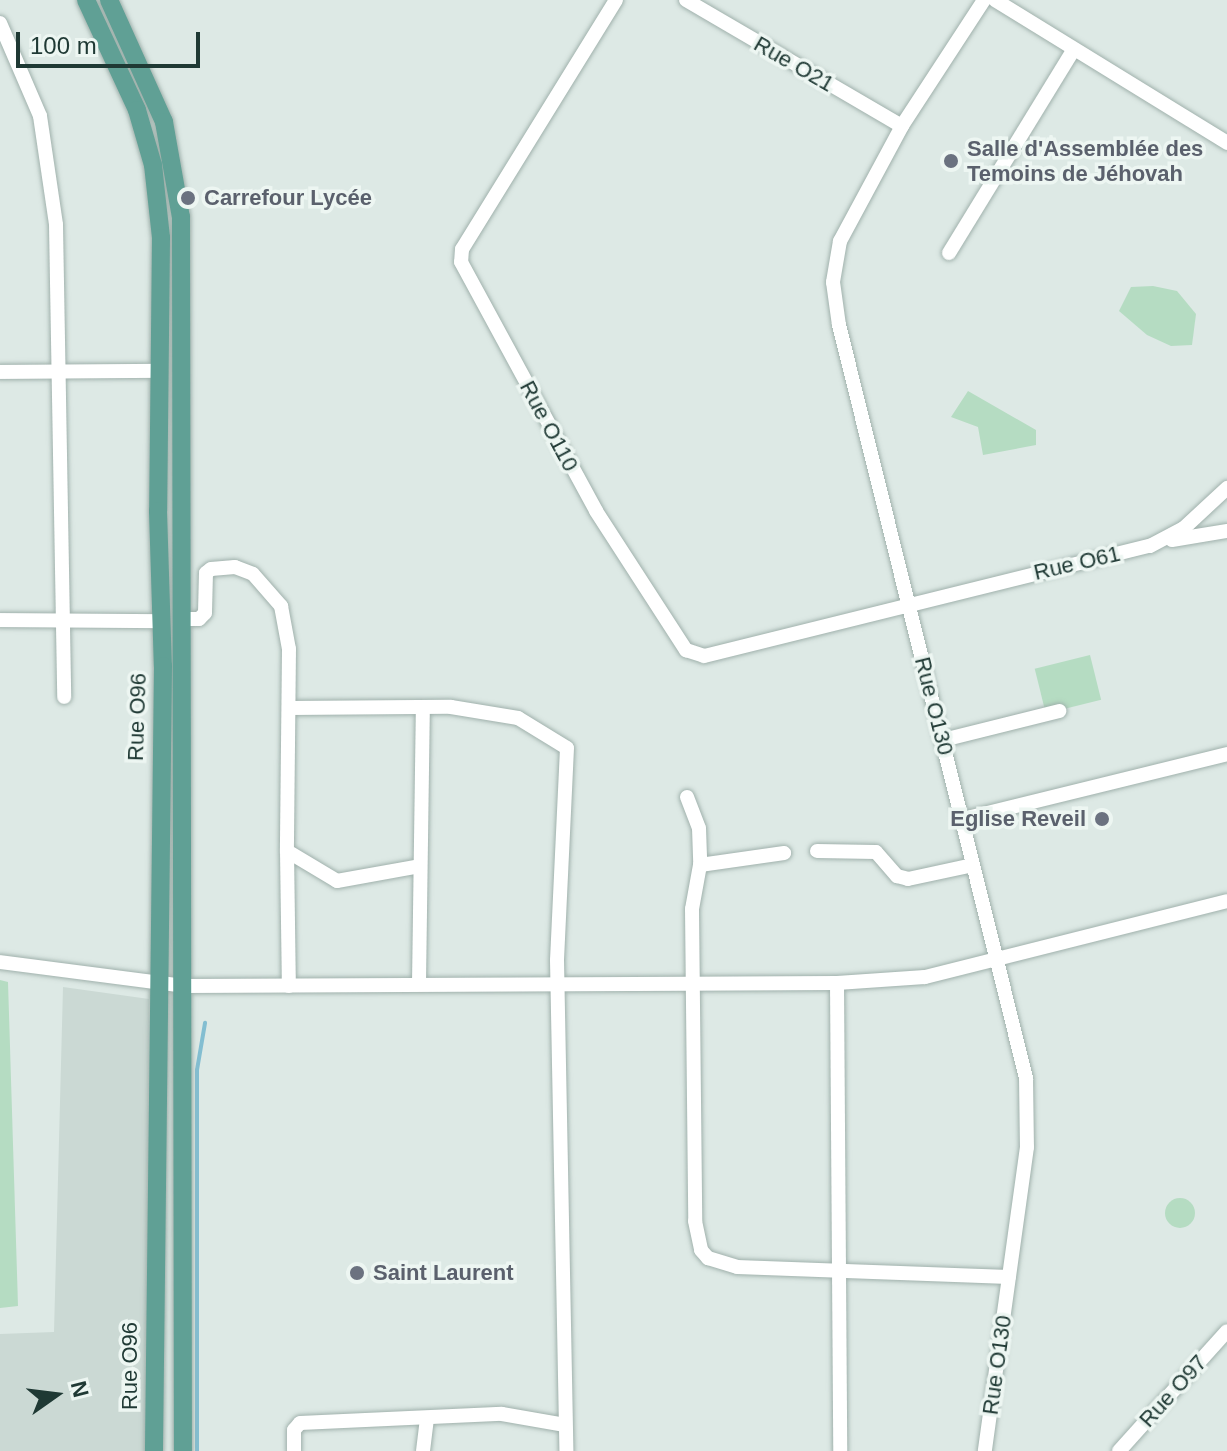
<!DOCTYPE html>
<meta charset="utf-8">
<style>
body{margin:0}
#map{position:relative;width:1227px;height:1451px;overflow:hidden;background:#dde9e5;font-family:Arial,sans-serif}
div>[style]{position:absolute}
.built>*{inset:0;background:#cbd9d4}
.green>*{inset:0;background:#b5dcc2;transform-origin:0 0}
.round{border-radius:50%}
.stream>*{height:4px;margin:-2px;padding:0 2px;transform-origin:2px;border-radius:2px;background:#83bed1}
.roads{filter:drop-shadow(0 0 2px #a0b1ac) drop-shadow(0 0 2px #a0b1ac)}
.minor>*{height:14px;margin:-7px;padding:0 7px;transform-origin:7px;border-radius:7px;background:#fff}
.major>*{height:18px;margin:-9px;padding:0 9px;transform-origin:9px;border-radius:9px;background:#60a095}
.dots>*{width:22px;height:22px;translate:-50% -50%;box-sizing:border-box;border:4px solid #edf6f2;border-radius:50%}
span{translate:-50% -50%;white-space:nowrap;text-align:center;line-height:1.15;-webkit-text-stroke:7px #edf6f2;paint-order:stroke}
.street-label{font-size:22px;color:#1f3934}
.worship-label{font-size:22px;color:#5b616d;font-weight:700}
.left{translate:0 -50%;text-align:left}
.right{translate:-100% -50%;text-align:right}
.north{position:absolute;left:16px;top:1355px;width:80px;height:80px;-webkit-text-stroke:6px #edf6f2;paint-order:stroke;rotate:76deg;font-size:22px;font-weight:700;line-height:32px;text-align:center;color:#1f3934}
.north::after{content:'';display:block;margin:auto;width:28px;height:36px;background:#1f3934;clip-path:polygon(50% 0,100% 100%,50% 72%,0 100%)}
.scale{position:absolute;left:16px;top:32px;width:184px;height:36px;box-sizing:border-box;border:4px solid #1f3934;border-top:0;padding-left:10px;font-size:24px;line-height:28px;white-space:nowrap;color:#1f3934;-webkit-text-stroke:6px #edf6f2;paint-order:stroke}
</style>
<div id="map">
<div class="built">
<div style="clip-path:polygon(63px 987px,149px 999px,148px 1451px,0 1451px,0 1334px,54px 1332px)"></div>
</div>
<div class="green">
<div style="clip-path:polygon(1153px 286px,1177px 291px,1196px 314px,1192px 345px,1171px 346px,1147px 335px,1119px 311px,1131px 287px)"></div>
<div style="clip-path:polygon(968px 391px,1036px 430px,1036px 445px,983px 455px,978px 427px,951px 417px)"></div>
<div style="left:1090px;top:655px;width:46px;height:57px;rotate:76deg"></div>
<div style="clip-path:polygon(0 980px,8px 982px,18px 1306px,0 1308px)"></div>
<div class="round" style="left:1165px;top:1198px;width:30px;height:30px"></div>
</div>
<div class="stream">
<div style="left:197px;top:1451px;width:381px;rotate:-90deg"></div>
<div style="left:197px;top:1070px;width:48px;rotate:-80.3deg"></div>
</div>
<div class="roads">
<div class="minor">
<div style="left:616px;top:0;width:293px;rotate:121.7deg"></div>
<div style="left:462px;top:249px;width:13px;rotate:94deg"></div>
<div style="left:461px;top:262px;width:283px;rotate:61.5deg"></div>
<div style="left:596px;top:511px;width:166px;rotate:57.1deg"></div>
<div style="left:686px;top:650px;width:19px;rotate:18deg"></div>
<div style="left:704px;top:656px;width:459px;rotate:-13.9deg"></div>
<div style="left:1150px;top:546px;width:38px;rotate:-28deg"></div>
<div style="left:1184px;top:528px;width:59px;rotate:-42.9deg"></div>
<div style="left:686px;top:0;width:250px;rotate:30.3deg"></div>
<div style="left:984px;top:0;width:150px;rotate:123.1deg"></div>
<div style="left:902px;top:126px;width:131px;rotate:118.3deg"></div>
<div style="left:840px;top:241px;width:42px;rotate:99.7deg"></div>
<div style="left:833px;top:282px;width:43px;rotate:82.1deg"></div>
<div style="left:839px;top:325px;width:776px;rotate:76.05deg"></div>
<div style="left:1026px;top:1078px;width:69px;rotate:89.2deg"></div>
<div style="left:1027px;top:1147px;width:307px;rotate:97.9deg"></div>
<div style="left:995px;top:0;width:273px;rotate:31.6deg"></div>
<div style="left:0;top:23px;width:101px;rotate:66.7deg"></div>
<div style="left:40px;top:116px;width:110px;rotate:81.6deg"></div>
<div style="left:56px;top:225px;width:472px;rotate:89deg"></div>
<div style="left:949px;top:253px;width:239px;rotate:-58.5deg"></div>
<div style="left:0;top:372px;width:161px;rotate:-0.4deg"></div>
<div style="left:1172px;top:540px;width:56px;rotate:-9.3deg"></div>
<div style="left:181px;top:619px;width:18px"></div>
<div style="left:199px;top:619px;width:8px;rotate:-45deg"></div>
<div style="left:205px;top:613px;width:40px;rotate:-88.6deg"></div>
<div style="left:206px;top:573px;width:6px;rotate:-39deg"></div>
<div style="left:211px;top:569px;width:24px;rotate:-5deg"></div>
<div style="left:235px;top:567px;width:19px;rotate:21deg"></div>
<div style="left:253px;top:574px;width:43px;rotate:48.8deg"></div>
<div style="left:281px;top:606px;width:44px;rotate:79.5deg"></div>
<div style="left:289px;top:649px;width:202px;rotate:90.6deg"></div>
<div style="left:287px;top:851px;width:58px;rotate:31deg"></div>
<div style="left:337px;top:881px;width:84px;rotate:-10.2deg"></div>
<div style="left:0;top:620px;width:162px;rotate:0.4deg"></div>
<div style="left:289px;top:708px;width:162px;rotate:-0.4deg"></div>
<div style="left:451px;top:707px;width:68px;rotate:9.3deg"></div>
<div style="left:518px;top:718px;width:57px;rotate:31.5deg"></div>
<div style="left:567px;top:748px;width:212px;rotate:92.7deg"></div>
<div style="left:557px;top:960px;width:491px;rotate:88.9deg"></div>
<div style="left:943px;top:740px;width:120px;rotate:-14deg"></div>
<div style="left:687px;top:797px;width:33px;rotate:69deg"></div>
<div style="left:699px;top:828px;width:37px;rotate:88deg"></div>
<div style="left:700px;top:865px;width:45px;rotate:100.3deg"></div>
<div style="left:692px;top:909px;width:312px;rotate:89.4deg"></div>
<div style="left:695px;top:1221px;width:30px;rotate:78deg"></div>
<div style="left:701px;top:1250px;width:11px;rotate:49deg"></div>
<div style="left:708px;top:1258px;width:30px;rotate:17deg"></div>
<div style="left:737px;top:1267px;width:272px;rotate:2.1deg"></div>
<div style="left:963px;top:819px;width:272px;rotate:-13.8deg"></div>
<div style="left:287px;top:851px;width:135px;rotate:89.2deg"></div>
<div style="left:817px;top:851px;width:59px;rotate:1deg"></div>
<div style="left:876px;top:852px;width:32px;rotate:49deg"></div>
<div style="left:897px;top:876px;width:11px;rotate:15deg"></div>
<div style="left:908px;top:879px;width:66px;rotate:-12.2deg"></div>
<div style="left:700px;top:865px;width:85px;rotate:-8.1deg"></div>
<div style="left:0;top:962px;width:186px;rotate:7.4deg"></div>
<div style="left:184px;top:986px;width:653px;rotate:-0.26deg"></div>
<div style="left:837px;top:983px;width:88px;rotate:-3.9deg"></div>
<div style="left:925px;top:977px;width:311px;rotate:-14.1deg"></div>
<div style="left:837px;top:983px;width:468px;rotate:89.6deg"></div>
<div style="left:419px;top:984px;width:275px;rotate:-89.2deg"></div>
<div style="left:294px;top:1451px;width:21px;rotate:-90deg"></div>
<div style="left:294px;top:1430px;width:9px;rotate:-49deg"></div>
<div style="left:300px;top:1423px;width:202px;rotate:-2.6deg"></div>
<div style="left:502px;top:1414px;width:64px;rotate:9.9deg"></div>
<div style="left:423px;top:1451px;width:33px;rotate:-83deg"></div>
<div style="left:1119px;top:1451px;width:161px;rotate:-48deg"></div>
</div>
<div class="major">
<div style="left:86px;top:0;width:121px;rotate:65.1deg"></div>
<div style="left:137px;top:110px;width:57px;rotate:73.8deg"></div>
<div style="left:153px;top:165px;width:73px;rotate:83.7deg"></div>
<div style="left:161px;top:238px;width:273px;rotate:90.6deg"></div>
<div style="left:158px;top:511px;width:155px;rotate:88.2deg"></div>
<div style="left:163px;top:666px;width:785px;rotate:90.66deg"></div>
<div style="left:109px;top:0;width:134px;rotate:65.7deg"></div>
<div style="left:164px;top:122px;width:97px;rotate:79.9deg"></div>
<div style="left:181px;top:217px;width:1234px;rotate:89.91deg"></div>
</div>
</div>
<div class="dots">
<div style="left:951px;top:161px;background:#6b7280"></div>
<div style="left:188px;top:198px;background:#6b7280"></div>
<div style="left:1102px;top:819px;background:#6b7280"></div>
<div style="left:357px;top:1273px;background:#6b7280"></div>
</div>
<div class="street-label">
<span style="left:794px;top:64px;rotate:30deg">Rue O21</span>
<span style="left:549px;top:426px;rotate:62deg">Rue O110</span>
<span style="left:1077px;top:563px;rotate:-13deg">Rue O61</span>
<span style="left:934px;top:706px;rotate:76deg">Rue O130</span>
<span style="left:137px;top:717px;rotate:-88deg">Rue O96</span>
<span style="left:997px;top:1365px;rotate:-82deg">Rue O130</span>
<span style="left:130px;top:1366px;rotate:-90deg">Rue O96</span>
<span style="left:1173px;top:1391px;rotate:-48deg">Rue O97</span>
</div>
<div class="worship-label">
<span class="left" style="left:967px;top:161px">Salle d'Assemblée des<br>Temoins de Jéhovah</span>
<span class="left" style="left:204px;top:198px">Carrefour Lycée</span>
<span class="right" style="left:1086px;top:819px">Eglise Reveil</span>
<span class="left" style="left:373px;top:1273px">Saint Laurent</span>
</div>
<div class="north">N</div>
<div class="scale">100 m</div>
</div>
